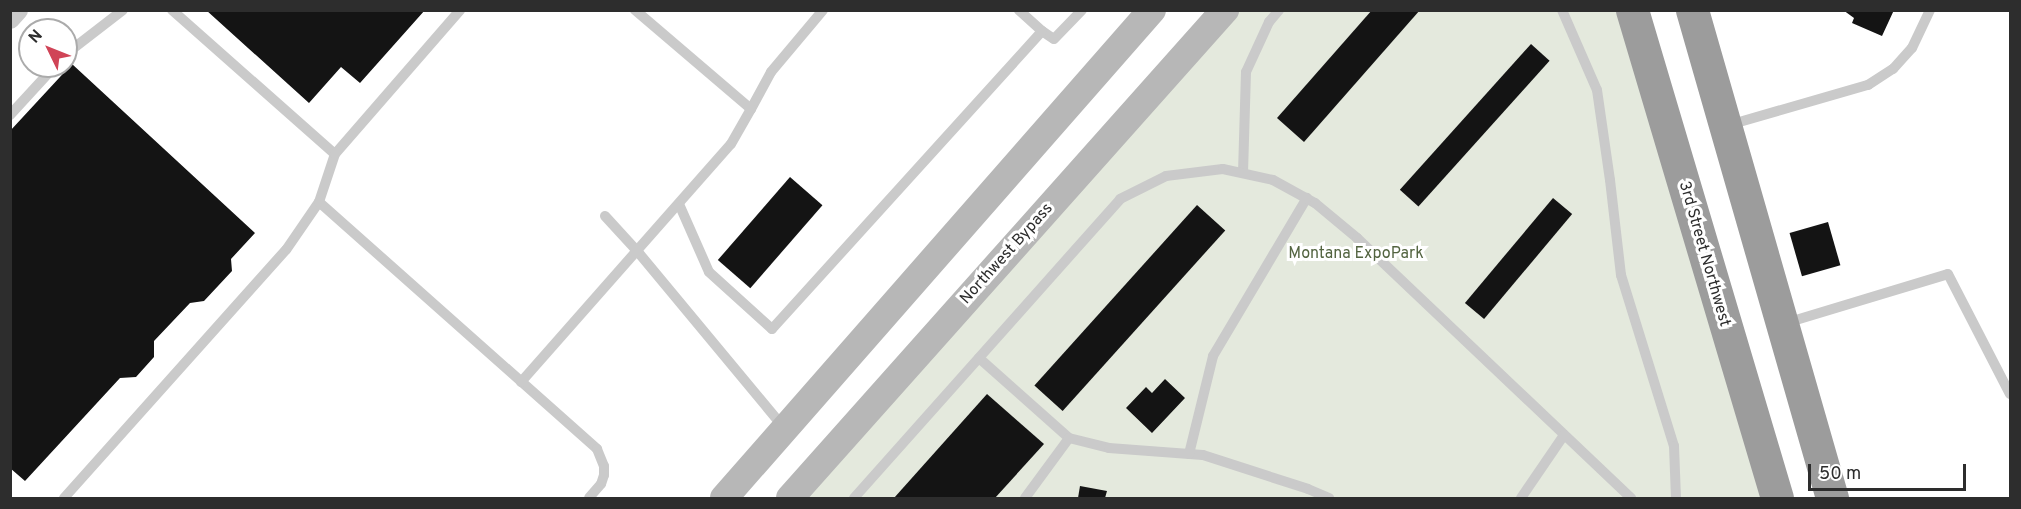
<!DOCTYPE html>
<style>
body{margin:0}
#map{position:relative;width:2021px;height:509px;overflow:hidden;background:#fff;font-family:Overpass,sans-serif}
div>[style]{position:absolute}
.green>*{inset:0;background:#e4e9dd}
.building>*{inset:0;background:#141414;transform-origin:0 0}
.service>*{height:10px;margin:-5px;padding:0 5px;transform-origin:5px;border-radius:5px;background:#cacaca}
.minor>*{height:20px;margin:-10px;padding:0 10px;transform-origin:10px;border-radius:10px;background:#cacaca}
.secondary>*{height:28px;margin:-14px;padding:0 14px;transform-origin:14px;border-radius:14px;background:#b7b7b7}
.trunk>*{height:33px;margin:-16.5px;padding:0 16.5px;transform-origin:16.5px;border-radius:16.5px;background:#9c9c9c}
span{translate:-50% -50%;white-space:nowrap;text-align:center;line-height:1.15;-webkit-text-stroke:6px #fff;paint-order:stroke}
.street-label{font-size:16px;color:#2d2d2d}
.park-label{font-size:16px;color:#536440}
.frame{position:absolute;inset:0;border:12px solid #2d2d2d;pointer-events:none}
.north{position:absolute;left:18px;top:18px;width:60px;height:60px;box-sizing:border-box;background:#fff;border:2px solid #ababab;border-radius:50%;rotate:313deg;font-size:16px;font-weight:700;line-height:24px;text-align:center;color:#2d2d2d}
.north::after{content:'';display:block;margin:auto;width:21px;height:27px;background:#d04457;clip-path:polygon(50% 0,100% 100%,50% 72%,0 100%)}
.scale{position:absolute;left:1808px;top:464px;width:158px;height:27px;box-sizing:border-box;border:3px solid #2d2d2d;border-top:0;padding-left:8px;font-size:18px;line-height:21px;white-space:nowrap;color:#2d2d2d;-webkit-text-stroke:4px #fff;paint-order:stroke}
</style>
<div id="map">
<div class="green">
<div style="clip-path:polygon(1225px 10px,1632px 11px,1775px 498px,790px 498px)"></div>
</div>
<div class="building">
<div style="clip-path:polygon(206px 10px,425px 10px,360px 83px,341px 67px,309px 103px)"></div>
<div style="clip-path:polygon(1372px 10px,1420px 10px,1304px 142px,1277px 118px)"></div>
<div style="clip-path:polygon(1843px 10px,1894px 10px,1882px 36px,1852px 23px,1854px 18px)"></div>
<div style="left:1531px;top:44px;width:25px;height:196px;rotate:42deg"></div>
<div style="clip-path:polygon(72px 64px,255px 233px,231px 259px,232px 271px,204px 301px,190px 303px,154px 341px,154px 357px,136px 377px,120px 378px,25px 481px,10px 468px,10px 131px)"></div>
<div style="left:790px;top:177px;width:43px;height:110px;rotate:41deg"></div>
<div style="left:1553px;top:198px;width:25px;height:137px;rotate:40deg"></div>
<div style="left:1197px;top:205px;width:38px;height:243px;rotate:42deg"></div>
<div style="left:1828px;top:222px;width:45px;height:40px;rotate:74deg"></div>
<div style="clip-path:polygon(1165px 379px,1185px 398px,1152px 433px,1126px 408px,1146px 387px,1152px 393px)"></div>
<div style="clip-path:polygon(987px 394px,1044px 444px,995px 498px,894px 498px)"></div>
<div style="clip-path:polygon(1080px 486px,1107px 491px,1105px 498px,1078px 498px)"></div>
</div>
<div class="service">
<div style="left:172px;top:10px;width:217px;rotate:41.5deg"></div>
<div style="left:1562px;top:10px;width:87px;rotate:66.4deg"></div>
<div style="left:1597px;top:90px;width:91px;rotate:81.8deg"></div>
<div style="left:1610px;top:180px;width:96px;rotate:83.4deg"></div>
<div style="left:1621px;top:275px;width:179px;rotate:72.8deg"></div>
<div style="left:1674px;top:446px;width:52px;rotate:87.8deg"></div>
<div style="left:1042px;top:31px;width:14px;rotate:34deg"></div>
<div style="left:1054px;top:39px;width:40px;rotate:-46deg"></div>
<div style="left:66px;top:54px;width:72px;rotate:-37.7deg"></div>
<div style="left:751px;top:109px;width:42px;rotate:-61.6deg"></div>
<div style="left:771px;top:72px;width:81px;rotate:-50deg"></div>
<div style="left:10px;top:115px;width:67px;rotate:-47.4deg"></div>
<div style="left:1729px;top:125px;width:145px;rotate:-16.1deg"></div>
<div style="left:1868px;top:85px;width:30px;rotate:-33deg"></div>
<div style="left:1893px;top:69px;width:28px;rotate:-48deg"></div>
<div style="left:1912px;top:48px;width:42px;rotate:-64.7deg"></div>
<div style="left:1243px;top:173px;width:101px;rotate:-88.3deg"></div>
<div style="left:1246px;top:72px;width:55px;rotate:-65.3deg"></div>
<div style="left:1269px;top:22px;width:16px;rotate:-50deg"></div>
<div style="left:319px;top:202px;width:372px;rotate:41.6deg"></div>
<div style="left:597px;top:449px;width:18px;rotate:68deg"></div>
<div style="left:604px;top:466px;width:9px;rotate:90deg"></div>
<div style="left:604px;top:475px;width:9px;rotate:108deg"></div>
<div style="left:601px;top:484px;width:18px;rotate:131deg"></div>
<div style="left:679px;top:204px;width:74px;rotate:66.2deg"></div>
<div style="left:709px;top:272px;width:85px;rotate:42.1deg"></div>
<div style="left:772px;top:329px;width:402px;rotate:-47.8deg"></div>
<div style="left:1042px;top:31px;width:31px;rotate:-138deg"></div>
<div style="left:605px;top:216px;width:49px;rotate:47.5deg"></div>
<div style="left:638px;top:252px;width:230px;rotate:50.3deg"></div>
<div style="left:1786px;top:323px;width:169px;rotate:-16.8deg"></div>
<div style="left:1948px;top:274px;width:135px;rotate:62.7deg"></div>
<div style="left:979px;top:358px;width:120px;rotate:41.6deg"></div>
<div style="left:1069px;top:438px;width:41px;rotate:14deg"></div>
<div style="left:1109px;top:448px;width:94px;rotate:4.3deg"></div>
<div style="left:1203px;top:455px;width:110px;rotate:17.9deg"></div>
<div style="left:1308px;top:489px;width:23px;rotate:23deg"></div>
<div style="left:521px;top:382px;width:317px;rotate:-48.6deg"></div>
<div style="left:731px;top:144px;width:40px;rotate:-60.3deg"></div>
<div style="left:751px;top:109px;width:153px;rotate:-139.5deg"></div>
<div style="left:1189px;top:454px;width:101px;rotate:-76.2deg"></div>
<div style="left:1213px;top:356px;width:184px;rotate:-59.3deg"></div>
<div style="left:64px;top:498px;width:333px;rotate:-48.2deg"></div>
<div style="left:286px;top:250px;width:58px;rotate:-55.5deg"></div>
<div style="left:319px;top:202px;width:51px;rotate:-71.6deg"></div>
<div style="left:335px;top:154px;width:191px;rotate:-49deg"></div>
<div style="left:854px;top:498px;width:400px;rotate:-48.3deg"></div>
<div style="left:1120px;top:199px;width:51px;rotate:-26.6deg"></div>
<div style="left:1166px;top:176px;width:57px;rotate:-7deg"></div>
<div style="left:1223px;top:169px;width:51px;rotate:12.4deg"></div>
<div style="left:1273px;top:180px;width:48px;rotate:28.7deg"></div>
<div style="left:1315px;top:203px;width:55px;rotate:39.8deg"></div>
<div style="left:1357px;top:238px;width:378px;rotate:43.5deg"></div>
<div style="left:1025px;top:498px;width:74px;rotate:-53.7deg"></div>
<div style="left:1521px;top:498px;width:76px;rotate:-55.7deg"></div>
</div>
<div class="minor">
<div style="left:10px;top:19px;width:12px;rotate:-48deg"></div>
</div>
<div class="secondary">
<div style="left:724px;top:498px;width:649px;rotate:-48.75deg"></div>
<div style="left:790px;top:498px;width:654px;rotate:-48.29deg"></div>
</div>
<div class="trunk">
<div style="left:1632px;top:10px;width:509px;rotate:73.45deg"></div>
<div style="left:1692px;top:10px;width:508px;rotate:73.99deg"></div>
</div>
<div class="street-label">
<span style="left:1007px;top:254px;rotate:-48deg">Northwest Bypass</span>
<span style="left:1704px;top:254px;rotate:74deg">3rd Street Northwest</span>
</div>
<div class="park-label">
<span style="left:1356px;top:254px">Montana ExpoPark</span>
</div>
<div class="frame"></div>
<div class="north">N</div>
<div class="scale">50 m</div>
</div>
